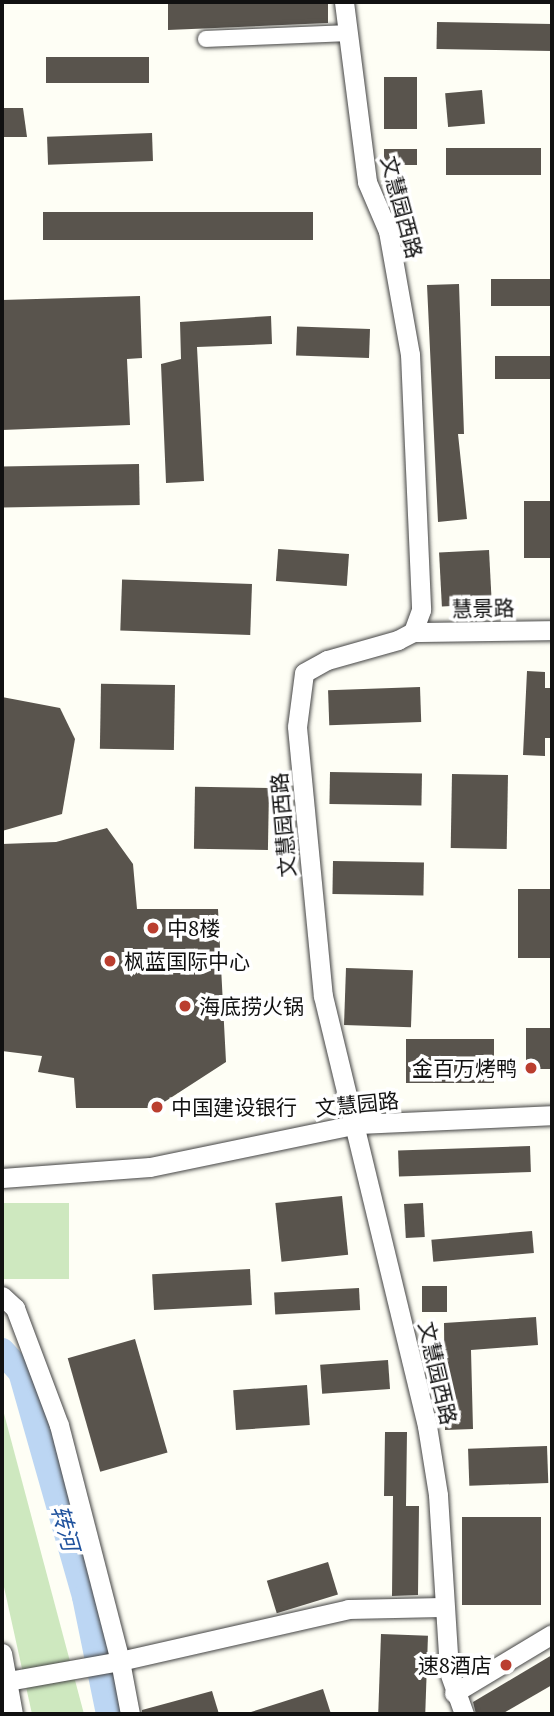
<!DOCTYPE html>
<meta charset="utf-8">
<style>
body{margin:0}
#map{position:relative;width:554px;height:1716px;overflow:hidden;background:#fefef5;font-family:"PT Serif","Noto Sans SC",serif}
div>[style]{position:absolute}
.green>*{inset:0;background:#cee8bf;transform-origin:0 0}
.river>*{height:26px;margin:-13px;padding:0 13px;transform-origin:13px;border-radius:13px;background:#bcd6f3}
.building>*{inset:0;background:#59544d;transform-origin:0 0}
.roads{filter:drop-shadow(0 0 2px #444) drop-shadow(0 0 2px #444)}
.minor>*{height:16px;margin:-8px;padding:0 8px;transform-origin:8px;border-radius:8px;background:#fff}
.tertiary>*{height:19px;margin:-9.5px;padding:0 9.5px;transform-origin:9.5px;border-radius:9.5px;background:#fff}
.dots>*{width:19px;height:19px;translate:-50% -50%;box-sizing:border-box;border:4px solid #fff;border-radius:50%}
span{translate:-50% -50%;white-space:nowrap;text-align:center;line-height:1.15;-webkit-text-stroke:7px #fff;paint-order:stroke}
.street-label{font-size:21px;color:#111}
.poi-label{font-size:21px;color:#111}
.left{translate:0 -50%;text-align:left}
.right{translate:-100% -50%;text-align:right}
.water-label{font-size:23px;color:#1f529d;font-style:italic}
.frame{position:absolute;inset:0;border:4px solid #111;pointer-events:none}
</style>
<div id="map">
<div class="green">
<div style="left:2px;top:1203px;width:67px;height:76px"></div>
<div style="clip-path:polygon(2px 1406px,84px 1714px,32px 1714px,2px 1578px)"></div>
</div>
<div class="river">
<div style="left:2px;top:1351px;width:28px;rotate:48deg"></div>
<div style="left:21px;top:1372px;width:234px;rotate:74.1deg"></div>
<div style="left:85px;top:1597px;width:119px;rotate:78.4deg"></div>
</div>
<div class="building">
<div style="clip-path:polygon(168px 2px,328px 2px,328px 23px,168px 30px)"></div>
<div style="left:437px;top:22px;width:115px;height:27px;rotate:1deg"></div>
<div style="left:149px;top:57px;width:26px;height:103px;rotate:90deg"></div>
<div style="left:417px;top:77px;width:52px;height:33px;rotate:90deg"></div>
<div style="left:482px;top:90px;width:34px;height:37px;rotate:85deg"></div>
<div style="clip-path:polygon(2px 108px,23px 108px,27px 137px,2px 137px)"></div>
<div style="left:152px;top:133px;width:28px;height:105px;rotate:88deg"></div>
<div style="left:541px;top:148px;width:27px;height:95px;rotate:90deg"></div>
<div style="left:417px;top:149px;width:16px;height:33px;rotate:90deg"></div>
<div style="left:313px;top:212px;width:28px;height:270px;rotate:90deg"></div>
<div style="left:552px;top:279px;width:27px;height:61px;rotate:90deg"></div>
<div style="clip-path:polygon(459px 284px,464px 434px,458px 434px,467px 519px,438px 522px,427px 285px)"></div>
<div style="clip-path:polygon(140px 296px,142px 358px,127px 359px,130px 425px,2px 430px,2px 300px)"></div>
<div style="clip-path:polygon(271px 316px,272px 344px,197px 347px,204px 481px,166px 483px,161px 364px,181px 359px,180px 322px)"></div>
<div style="left:370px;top:329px;width:29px;height:73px;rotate:92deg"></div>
<div style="left:552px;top:356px;width:23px;height:57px;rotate:90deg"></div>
<div style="left:139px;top:464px;width:41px;height:137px;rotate:89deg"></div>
<div style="left:524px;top:501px;width:28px;height:57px"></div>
<div style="left:489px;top:550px;width:54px;height:50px;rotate:87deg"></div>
<div style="left:349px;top:554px;width:32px;height:71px;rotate:94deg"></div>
<div style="left:252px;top:584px;width:51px;height:130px;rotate:92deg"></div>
<div style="clip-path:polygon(527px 671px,545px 672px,545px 688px,552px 688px,552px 738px,545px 738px,545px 756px,523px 755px)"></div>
<div style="left:175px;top:685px;width:65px;height:74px;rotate:91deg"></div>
<div style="left:420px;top:687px;width:35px;height:92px;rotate:88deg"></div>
<div style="clip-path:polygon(2px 697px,60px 708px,75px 739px,62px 814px,2px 831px)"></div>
<div style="left:330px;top:772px;width:92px;height:32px;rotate:1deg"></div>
<div style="left:452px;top:774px;width:56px;height:74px;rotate:1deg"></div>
<div style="left:269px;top:788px;width:62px;height:74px;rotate:91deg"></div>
<div style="clip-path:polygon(107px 828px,133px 864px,137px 909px,218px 909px,226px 1062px,155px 1108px,76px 1108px,74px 1078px,38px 1072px,42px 1056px,2px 1051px,2px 844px,56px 842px)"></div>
<div style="left:333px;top:861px;width:91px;height:33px;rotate:1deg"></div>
<div style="left:552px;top:889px;width:69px;height:34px;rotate:90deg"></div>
<div style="left:346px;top:968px;width:67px;height:57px;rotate:2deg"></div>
<div style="left:526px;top:1028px;width:26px;height:41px"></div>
<div style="left:406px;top:1039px;width:88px;height:44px"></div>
<div style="left:530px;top:1146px;width:26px;height:132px;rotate:88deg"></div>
<div style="left:342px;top:1196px;width:59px;height:67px;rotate:84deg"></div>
<div style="left:423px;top:1203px;width:34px;height:19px;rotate:87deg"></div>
<div style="left:532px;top:1231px;width:22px;height:101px;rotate:85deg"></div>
<div style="left:250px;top:1269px;width:36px;height:98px;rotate:87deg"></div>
<div style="left:422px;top:1286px;width:25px;height:26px"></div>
<div style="left:359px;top:1288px;width:22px;height:85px;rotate:87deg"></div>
<div style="clip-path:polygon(536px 1317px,538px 1345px,471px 1350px,473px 1429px,445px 1430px,444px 1323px)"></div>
<div style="left:135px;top:1339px;width:118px;height:70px;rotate:74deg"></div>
<div style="left:388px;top:1360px;width:29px;height:68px;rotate:86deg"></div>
<div style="left:307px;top:1385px;width:40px;height:74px;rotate:86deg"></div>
<div style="clip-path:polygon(385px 1432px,407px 1432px,406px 1506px,419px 1506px,418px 1595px,392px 1596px,393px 1496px,384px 1496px)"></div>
<div style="left:547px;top:1446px;width:37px;height:79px;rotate:88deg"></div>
<div style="left:462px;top:1517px;width:79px;height:88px"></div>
<div style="left:328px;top:1562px;width:34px;height:64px;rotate:73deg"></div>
<div style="left:381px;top:1634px;width:47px;height:80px;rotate:2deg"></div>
<div style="clip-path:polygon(552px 1655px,552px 1685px,502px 1714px,476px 1714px,473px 1702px)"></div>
<div style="clip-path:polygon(323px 1689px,331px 1714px,251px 1714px,251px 1712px)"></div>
<div style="clip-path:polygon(212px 1691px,219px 1714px,142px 1714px,142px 1710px)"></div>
</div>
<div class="roads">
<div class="minor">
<div style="left:206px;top:39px;width:142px;rotate:-2.4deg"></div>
</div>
<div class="tertiary">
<div style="left:344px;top:2px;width:181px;rotate:82.7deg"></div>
<div style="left:367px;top:182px;width:53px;rotate:66.8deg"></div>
<div style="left:388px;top:231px;width:125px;rotate:79.9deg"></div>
<div style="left:410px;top:354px;width:256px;rotate:87.5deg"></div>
<div style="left:421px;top:610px;width:23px;rotate:110deg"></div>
<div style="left:413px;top:632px;width:17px;rotate:152deg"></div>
<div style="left:398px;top:640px;width:74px;rotate:164.3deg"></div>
<div style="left:327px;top:660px;width:26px;rotate:151deg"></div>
<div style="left:304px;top:673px;width:54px;rotate:97.4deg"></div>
<div style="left:297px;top:727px;width:270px;rotate:84.5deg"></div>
<div style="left:323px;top:996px;width:442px;rotate:76.4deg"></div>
<div style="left:427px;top:1426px;width:70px;rotate:80.9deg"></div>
<div style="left:438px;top:1495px;width:177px;rotate:86.4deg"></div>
<div style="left:449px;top:1672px;width:45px;rotate:70.3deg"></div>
<div style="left:413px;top:632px;width:139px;rotate:-0.8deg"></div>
<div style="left:2px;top:1178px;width:148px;rotate:-4.3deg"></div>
<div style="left:150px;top:1167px;width:211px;rotate:-11.7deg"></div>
<div style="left:357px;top:1124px;width:195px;rotate:-2.6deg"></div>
<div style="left:2px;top:1296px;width:18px;rotate:43deg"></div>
<div style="left:15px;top:1308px;width:125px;rotate:69.4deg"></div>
<div style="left:59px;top:1425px;width:244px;rotate:75.5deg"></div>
<div style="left:120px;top:1661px;width:234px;rotate:-12.8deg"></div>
<div style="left:348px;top:1609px;width:94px;rotate:-1.2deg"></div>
<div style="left:2px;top:1653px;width:62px;rotate:79.8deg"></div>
<div style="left:8px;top:1681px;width:114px;rotate:-10.1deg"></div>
<div style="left:120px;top:1661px;width:54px;rotate:79.3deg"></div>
<div style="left:454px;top:1693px;width:114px;rotate:-31deg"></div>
</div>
</div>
<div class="dots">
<div style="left:153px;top:928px;background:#ba3e2f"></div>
<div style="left:110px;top:961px;background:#ba3e2f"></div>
<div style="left:185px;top:1006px;background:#ba3e2f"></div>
<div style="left:531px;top:1068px;background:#ba3e2f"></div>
<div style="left:157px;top:1107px;background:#ba3e2f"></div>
<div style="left:506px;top:1665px;background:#ba3e2f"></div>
</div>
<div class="street-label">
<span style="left:402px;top:207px;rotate:75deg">文慧园西路</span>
<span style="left:483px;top:608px;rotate:-1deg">慧景路</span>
<span style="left:283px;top:825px;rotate:-95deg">文慧园西路</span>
<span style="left:357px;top:1104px;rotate:-6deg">文慧园路</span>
<span style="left:438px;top:1373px;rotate:77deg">文慧园西路</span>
</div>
<div class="poi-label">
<span class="left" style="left:167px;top:928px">中8楼</span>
<span class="left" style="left:124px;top:961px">枫蓝国际中心</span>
<span class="left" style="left:199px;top:1006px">海底捞火锅</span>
<span class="right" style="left:517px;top:1068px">金百万烤鸭</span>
<span class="left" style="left:171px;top:1107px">中国建设银行</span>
<span class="right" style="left:492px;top:1665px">速8酒店</span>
</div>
<div class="water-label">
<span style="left:65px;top:1528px;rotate:74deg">转河</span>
</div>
<div class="frame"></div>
</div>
